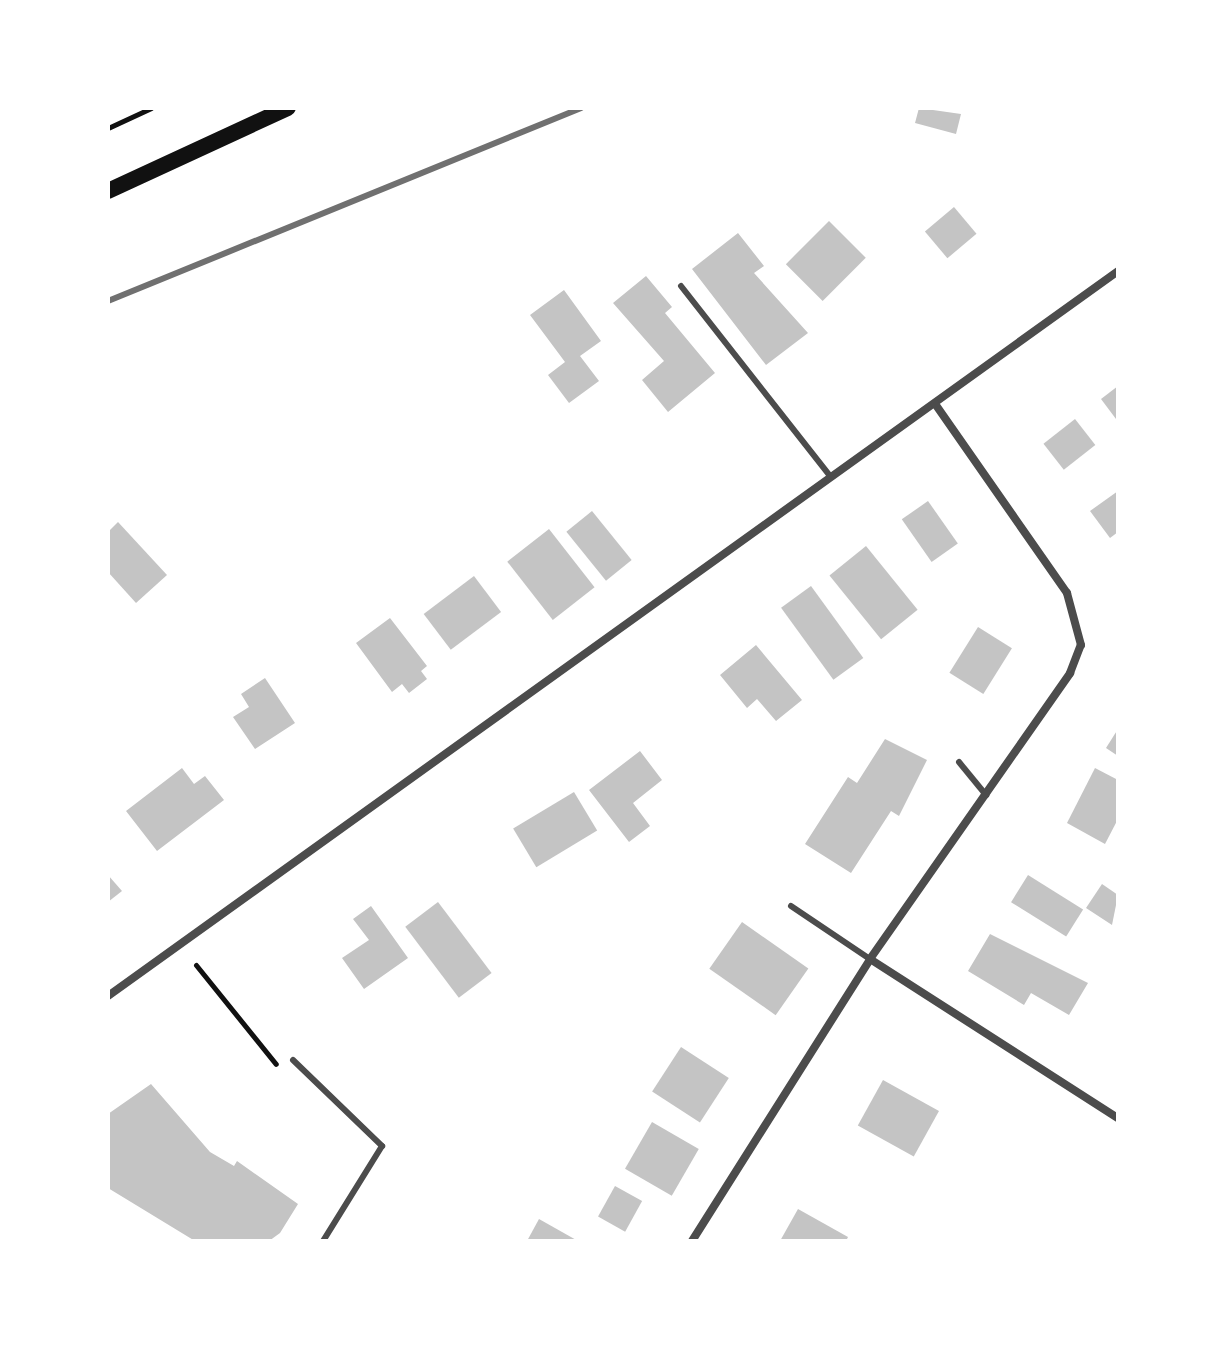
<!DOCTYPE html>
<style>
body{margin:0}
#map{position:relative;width:1226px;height:1349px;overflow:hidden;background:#fff;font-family:Signika,sans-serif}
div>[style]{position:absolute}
.building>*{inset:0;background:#c4c4c4;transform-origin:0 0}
.path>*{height:5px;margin:-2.5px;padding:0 2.5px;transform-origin:2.5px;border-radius:2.5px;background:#111}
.service>*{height:6px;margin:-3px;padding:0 3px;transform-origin:3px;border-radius:3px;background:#4c4c4c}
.minor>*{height:8px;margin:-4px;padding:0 4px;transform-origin:4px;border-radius:4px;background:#4c4c4c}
.secondary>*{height:16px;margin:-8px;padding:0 8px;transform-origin:8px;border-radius:8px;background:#111}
.rail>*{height:6px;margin:-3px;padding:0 3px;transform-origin:3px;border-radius:3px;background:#707070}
span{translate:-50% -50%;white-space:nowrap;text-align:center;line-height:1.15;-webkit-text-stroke:6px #fff;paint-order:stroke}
.frame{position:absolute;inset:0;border:110px solid #fff;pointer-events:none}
</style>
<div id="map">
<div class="building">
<div style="clip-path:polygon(919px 108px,961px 114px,956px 134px,915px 123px)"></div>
<div style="left:954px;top:207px;width:35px;height:38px;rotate:50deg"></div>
<div style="left:829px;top:221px;width:52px;height:61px;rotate:45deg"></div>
<div style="clip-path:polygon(738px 233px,764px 266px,754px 273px,808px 333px,766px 365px,692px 269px)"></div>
<div style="clip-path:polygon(646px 276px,672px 307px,665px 313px,715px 373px,668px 412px,642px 380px,664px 361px,613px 303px)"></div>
<div style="clip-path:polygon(564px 290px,601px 341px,580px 356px,599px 381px,569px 403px,548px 375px,565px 362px,530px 315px)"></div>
<div style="clip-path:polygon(1118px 386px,1118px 418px,1116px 419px,1101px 399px)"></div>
<div style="left:1075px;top:419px;width:33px;height:40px;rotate:52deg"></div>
<div style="clip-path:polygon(1118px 491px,1118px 532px,1110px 538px,1090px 511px)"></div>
<div style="left:928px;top:501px;width:52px;height:32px;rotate:55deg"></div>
<div style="left:592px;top:511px;width:63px;height:33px;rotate:51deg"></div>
<div style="clip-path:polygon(118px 522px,167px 575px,136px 603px,108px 572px,108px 532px)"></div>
<div style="left:549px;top:529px;width:74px;height:53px;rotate:52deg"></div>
<div style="left:866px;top:546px;width:82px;height:47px;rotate:51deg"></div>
<div style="left:474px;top:576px;width:45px;height:63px;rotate:53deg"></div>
<div style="left:811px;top:586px;width:89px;height:37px;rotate:54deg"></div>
<div style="clip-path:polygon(390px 618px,427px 666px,421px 671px,427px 679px,409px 693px,402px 684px,392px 692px,356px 643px)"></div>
<div style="left:978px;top:627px;width:40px;height:54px;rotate:32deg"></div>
<div style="clip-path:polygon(756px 645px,802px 700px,776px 721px,757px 699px,747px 708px,720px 675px)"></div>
<div style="clip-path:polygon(265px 678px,295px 723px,255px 749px,233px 717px,249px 707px,241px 694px)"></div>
<div style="clip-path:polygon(1118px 729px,1118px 756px,1106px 748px)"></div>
<div style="clip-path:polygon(885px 739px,927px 760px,899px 816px,891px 811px,851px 873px,805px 844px,848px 777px,857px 783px)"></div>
<div style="clip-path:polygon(640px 751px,662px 780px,633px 803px,650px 826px,629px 842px,589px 790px)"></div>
<div style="clip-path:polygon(182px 768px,194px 784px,205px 776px,224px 800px,157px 851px,126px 811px)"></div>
<div style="clip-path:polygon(1095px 768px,1118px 780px,1118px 819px,1105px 844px,1067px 823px)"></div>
<div style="left:574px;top:792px;width:45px;height:71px;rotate:59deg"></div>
<div style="clip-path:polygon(108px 875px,122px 891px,108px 902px)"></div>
<div style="left:1028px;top:875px;width:65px;height:32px;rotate:32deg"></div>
<div style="clip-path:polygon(1102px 884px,1118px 895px,1112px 925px,1086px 908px)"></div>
<div style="left:438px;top:902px;width:89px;height:41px;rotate:53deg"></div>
<div style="clip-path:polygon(371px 906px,408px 958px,364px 989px,342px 958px,369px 940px,353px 919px)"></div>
<div style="left:742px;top:922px;width:81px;height:57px;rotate:35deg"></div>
<div style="clip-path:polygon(990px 934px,1088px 983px,1069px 1015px,1031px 993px,1024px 1005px,968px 971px)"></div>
<div style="left:681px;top:1047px;width:57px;height:53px;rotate:33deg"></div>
<div style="left:883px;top:1080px;width:64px;height:52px;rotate:29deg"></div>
<div style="clip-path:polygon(151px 1084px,210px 1152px,234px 1166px,237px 1161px,298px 1204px,280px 1233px,269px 1241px,195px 1241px,108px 1188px,108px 1114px)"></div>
<div style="left:652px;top:1122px;width:54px;height:54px;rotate:30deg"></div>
<div style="left:615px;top:1186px;width:31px;height:35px;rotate:29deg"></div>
<div style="clip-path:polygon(798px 1209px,848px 1237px,846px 1241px,780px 1241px)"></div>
<div style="clip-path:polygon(539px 1219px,578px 1241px,527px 1241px)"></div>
</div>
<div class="path">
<div style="left:108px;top:128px;width:47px;rotate:-24.9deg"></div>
<div style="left:196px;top:965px;width:127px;rotate:51.1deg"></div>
</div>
<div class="service">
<div style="left:681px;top:286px;width:243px;rotate:51.9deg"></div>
<div style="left:959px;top:762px;width:43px;rotate:50.7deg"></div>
<div style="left:791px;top:906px;width:95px;rotate:33.9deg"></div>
<div style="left:293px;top:1060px;width:124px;rotate:44deg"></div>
<div style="left:382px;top:1146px;width:112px;rotate:121.8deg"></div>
</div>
<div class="minor">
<div style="left:870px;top:959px;width:295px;rotate:32.7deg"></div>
<div style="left:108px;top:996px;width:1243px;rotate:-35.67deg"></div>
<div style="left:692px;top:1241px;width:333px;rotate:-57.7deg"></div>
<div style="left:870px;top:959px;width:349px;rotate:-55deg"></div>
<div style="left:1070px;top:673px;width:30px;rotate:-69deg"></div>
<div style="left:1081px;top:645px;width:54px;rotate:-105.1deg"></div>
<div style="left:1067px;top:593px;width:231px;rotate:-124.9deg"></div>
</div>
<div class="secondary">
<div style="left:108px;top:191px;width:198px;rotate:-24.8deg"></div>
</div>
<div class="rail">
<div style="left:108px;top:301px;width:511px;rotate:-22.2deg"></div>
</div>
<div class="frame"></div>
</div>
